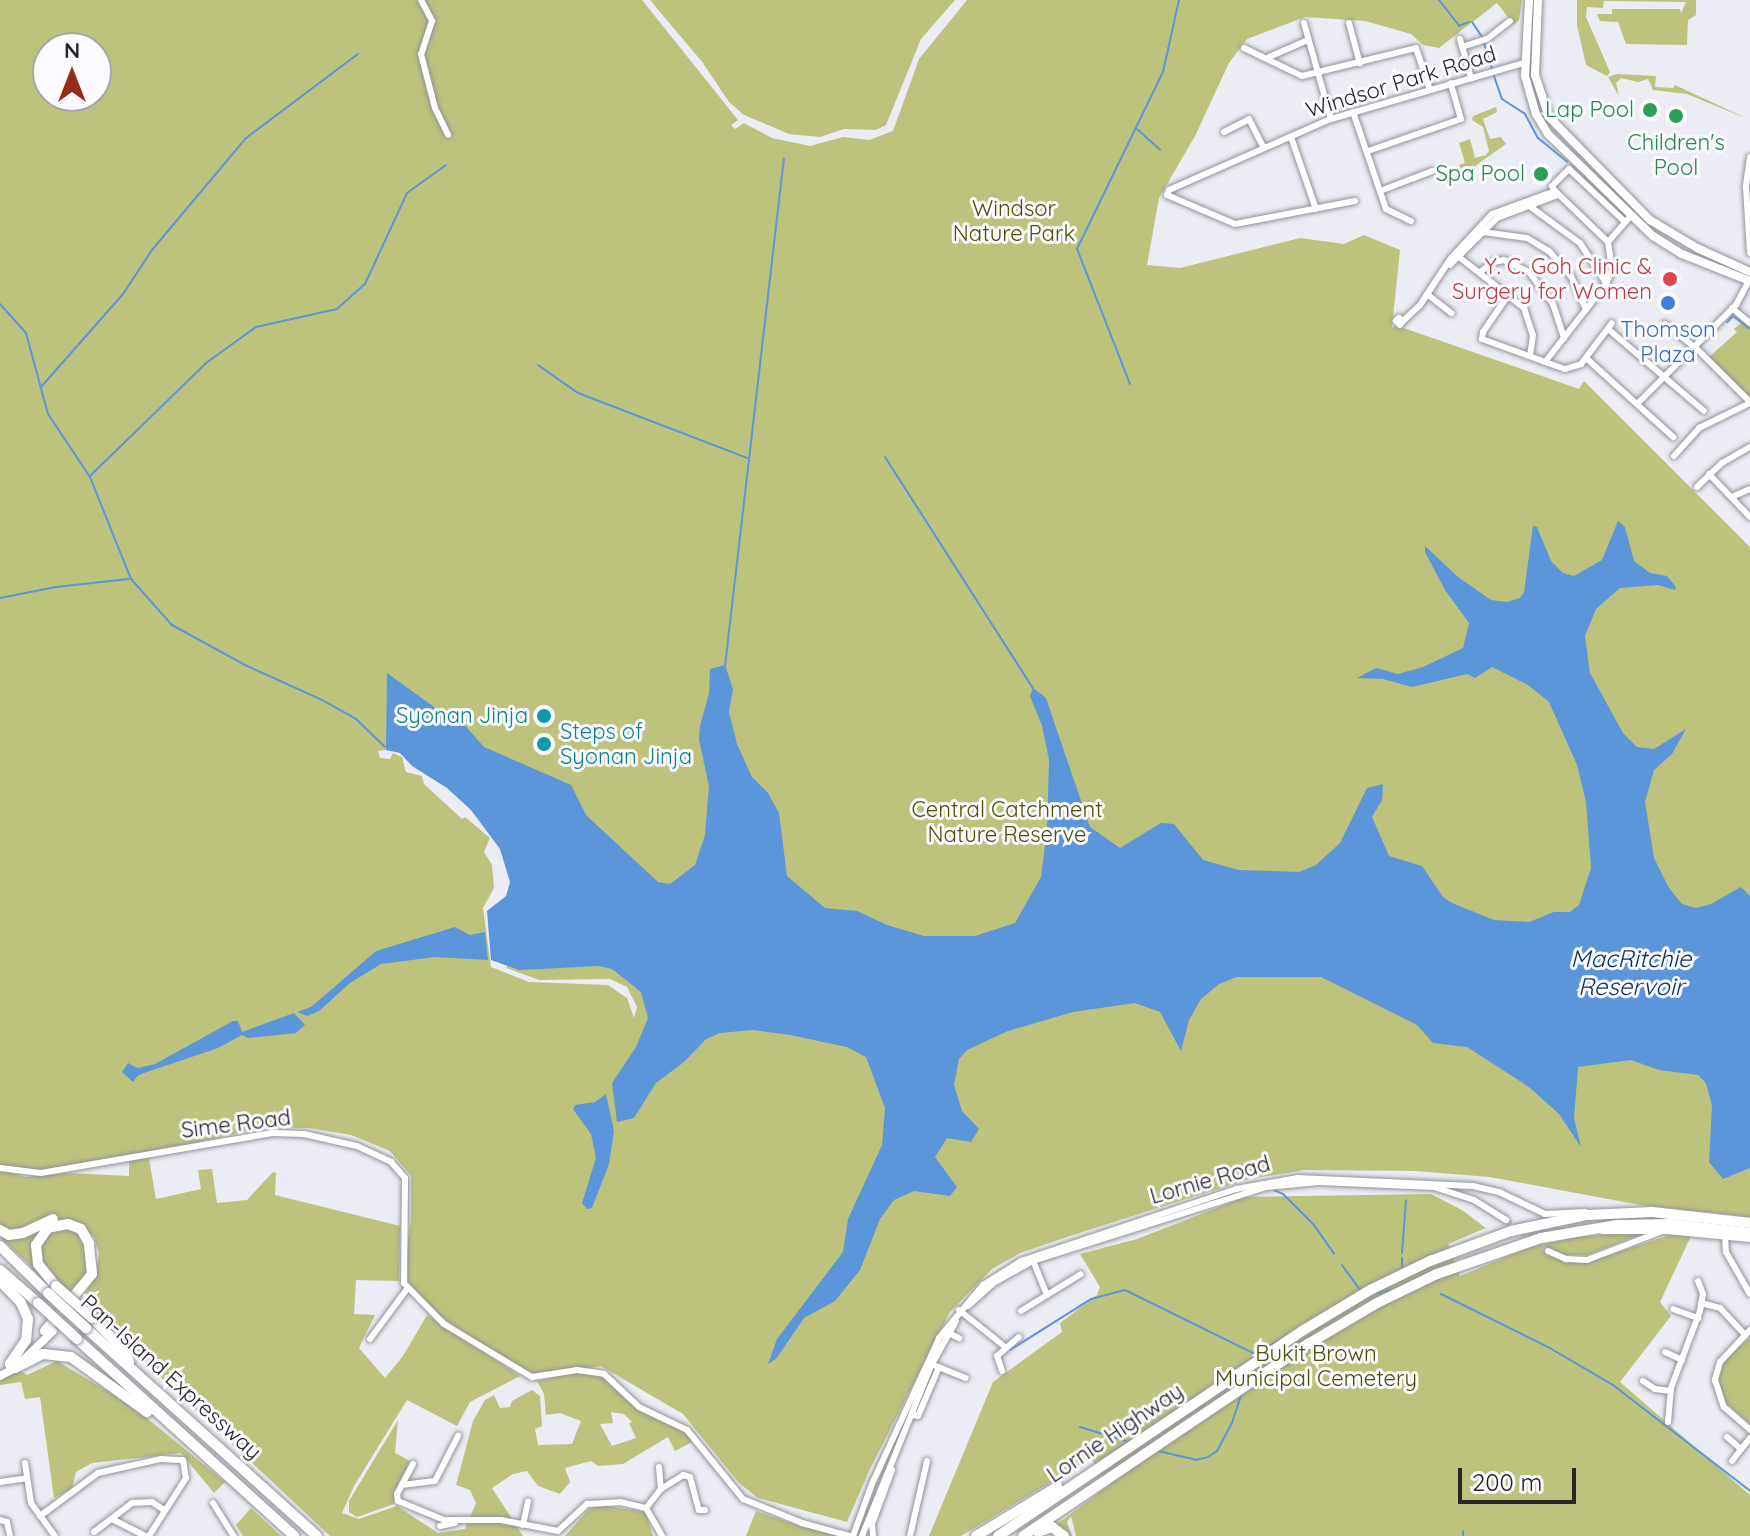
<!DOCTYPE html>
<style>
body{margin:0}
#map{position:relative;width:1750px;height:1536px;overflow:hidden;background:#ececf4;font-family:Quicksand,sans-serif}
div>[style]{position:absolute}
.green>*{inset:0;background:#bdc37d}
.water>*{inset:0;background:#5b95da}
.stream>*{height:2px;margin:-1px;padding:0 1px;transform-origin:1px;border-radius:1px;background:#5b95da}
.minor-tunnel>*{height:6px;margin-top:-3px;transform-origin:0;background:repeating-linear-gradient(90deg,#c5c5cc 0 6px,transparent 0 9px)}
.roads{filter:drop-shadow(0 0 2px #919199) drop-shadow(0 0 2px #919199)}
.minor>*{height:6px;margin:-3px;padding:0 3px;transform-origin:3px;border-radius:3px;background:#fff}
.major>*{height:8px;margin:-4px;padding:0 4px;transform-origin:4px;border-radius:4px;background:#fff}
.highway>*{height:10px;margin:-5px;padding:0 5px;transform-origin:5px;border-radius:5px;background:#fff}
.bridges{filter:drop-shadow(0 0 2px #919199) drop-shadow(0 0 2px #919199)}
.highway-bridge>*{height:10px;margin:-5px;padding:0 5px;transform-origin:5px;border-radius:5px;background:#fff}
.dots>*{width:22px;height:22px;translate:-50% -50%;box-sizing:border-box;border:4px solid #fafaff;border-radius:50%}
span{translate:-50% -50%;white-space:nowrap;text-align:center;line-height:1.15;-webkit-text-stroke:6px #fafaff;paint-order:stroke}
.street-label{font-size:22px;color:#27272a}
.leisure-label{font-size:22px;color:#27864d}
.right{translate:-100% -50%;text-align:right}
.park-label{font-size:22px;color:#4c5005}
.health-label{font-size:22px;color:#be3a42}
.shop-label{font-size:22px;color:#366cbe}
.culture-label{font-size:22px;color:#0d838f}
.left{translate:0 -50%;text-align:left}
.water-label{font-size:24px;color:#06315d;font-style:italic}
.north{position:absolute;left:32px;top:32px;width:80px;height:80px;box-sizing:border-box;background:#fafaff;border:2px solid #a6a6aa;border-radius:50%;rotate:0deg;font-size:22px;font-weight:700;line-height:32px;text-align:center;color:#27272a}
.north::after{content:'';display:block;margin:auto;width:28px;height:36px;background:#962e16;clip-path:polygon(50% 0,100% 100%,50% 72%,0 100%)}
.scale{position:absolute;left:1458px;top:1468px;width:118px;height:36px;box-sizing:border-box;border:4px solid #27272a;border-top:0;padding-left:10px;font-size:24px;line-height:28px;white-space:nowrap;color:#27272a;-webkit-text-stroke:6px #fafaff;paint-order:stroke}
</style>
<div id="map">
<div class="green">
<div style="clip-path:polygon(evenodd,0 0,642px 0,738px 120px,731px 125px,735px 129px,744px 123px,772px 138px,810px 146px,843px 137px,869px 140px,893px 131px,919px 59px,967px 0,1522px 0,1519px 20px,1514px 25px,1497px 3px,1439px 48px,1423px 45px,1411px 34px,1365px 21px,1305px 17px,1247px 39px,1229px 63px,1195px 136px,1159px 198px,1147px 265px,1180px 268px,1300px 238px,1344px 244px,1364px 235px,1400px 250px,1392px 327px,1398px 326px,1579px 389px,1584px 381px,1750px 547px,1750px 1217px,1640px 1205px,1490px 1177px,1415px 1171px,1305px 1170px,1249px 1179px,1076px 1234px,1020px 1253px,992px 1269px,950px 1312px,869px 1471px,847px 1522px,758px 1498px,739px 1483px,683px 1414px,601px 1366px,531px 1377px,475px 1342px,412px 1294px,404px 1266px,411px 1221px,411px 1176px,390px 1151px,351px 1135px,309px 1128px,264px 1127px,142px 1155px,35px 1173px,0 1166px,0 0,48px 48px,96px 48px,96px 96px,48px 96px,48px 48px,0 0,386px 744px,471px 802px,511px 865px,514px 898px,507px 968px,539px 980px,610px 979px,627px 987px,637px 1007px,634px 1018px,627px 998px,608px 985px,529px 982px,491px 967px,483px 908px,494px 888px,492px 865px,484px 852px,490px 838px,465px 817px,462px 819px,424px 784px,422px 776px,406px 772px,402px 757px,393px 753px,390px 759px,380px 758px,378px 751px,386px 750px,386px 744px)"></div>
<div style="clip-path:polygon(650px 0,955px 0,921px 39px,886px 125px,876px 130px,844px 129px,820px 137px,789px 134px,744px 115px,729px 102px,703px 63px)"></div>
<div style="clip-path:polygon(1577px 0,1696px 0,1696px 15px,1688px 20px,1687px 45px,1626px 44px,1618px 22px,1600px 21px,1597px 14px,1612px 14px,1612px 9px,1680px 9px,1681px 13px,1686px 2px,1604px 1px,1603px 8px,1587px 7px,1586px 17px,1610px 72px,1607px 76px,1586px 65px,1577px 25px)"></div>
<div style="clip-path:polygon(1617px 74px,1656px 76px,1655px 87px,1673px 88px,1675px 85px,1750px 120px,1687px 94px,1653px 90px,1648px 79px,1638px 82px,1621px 78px,1616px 83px,1619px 96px,1608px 77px)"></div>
<div style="clip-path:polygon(1496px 107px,1497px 112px,1483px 119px,1490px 139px,1501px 137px,1506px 144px,1464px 174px,1459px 165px,1465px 163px,1459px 143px,1470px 139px,1475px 158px,1486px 155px,1489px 151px,1483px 127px,1472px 120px,1473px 116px)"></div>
<div style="clip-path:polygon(1741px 323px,1750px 329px,1750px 402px,1708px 358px,1737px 332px,1734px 329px)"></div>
<div style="clip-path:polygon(evenodd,149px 1158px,156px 1199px,201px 1189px,198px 1170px,212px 1169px,217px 1203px,247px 1200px,273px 1172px,276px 1173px,275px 1195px,400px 1226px,399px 1281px,356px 1280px,354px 1314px,375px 1315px,359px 1348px,385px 1378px,403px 1356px,427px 1315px,520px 1376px,470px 1402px,457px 1426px,407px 1400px,354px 1486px,342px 1513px,359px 1519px,397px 1506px,438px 1533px,465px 1529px,476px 1503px,470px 1490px,456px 1485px,473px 1421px,485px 1400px,494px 1395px,500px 1408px,510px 1407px,512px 1401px,532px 1390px,540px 1396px,542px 1426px,535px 1429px,538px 1445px,572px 1444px,581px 1421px,560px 1413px,546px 1415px,544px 1394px,537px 1381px,577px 1372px,604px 1376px,622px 1395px,686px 1432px,694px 1441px,675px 1451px,668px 1437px,623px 1464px,598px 1466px,591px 1461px,565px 1468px,570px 1482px,560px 1494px,538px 1486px,527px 1471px,513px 1474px,492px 1488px,523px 1536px,330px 1536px,85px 1306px,86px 1293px,97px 1270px,99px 1253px,94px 1237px,81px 1225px,71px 1220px,53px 1220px,37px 1237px,42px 1276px,0 1237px,4px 1237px,0 1233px,0 1170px,25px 1177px,67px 1173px,129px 1176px,129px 1161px,149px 1158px,611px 1412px,624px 1414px,632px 1422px,629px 1423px,636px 1438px,612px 1446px,600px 1424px,613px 1423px,611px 1412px)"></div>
<div style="clip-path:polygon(1431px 1194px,1462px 1210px,1486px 1228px,1448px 1244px,1460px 1276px,1528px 1248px,1576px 1237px,1649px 1231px,1587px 1255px,1566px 1255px,1549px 1248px,1546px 1253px,1565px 1261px,1588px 1262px,1670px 1235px,1691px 1236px,1660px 1302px,1671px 1316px,1620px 1382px,1750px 1495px,1750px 1536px,1076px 1536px,1071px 1516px,1067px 1522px,1072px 1536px,1066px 1536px,1056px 1525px,1108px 1486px,1091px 1458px,961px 1536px,929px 1536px,993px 1382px,1062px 1332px,1060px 1323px,1097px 1295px,1100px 1287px,1080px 1254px,1137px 1239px,1245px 1197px)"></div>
<div style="clip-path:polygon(53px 1228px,77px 1230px,89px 1249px,87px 1280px,73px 1296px,42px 1266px,38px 1250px)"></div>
<div style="clip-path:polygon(1750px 1337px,1750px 1424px,1725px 1402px,1718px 1385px,1723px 1362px)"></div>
<div style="clip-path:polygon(57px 1361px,131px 1405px,225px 1482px,214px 1493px,181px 1453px,92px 1463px,76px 1472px,72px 1488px,54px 1498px,40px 1397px,25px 1399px,21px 1382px,0 1385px,0 1379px,20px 1370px,27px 1375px)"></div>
<div style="clip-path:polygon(398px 1420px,395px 1453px,410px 1461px,394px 1493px,394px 1504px,357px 1517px,349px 1512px,349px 1501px)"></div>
<div style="clip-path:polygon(599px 1505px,646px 1512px,653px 1536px,556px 1536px,565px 1536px,588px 1510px)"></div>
<div style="clip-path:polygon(251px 1508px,281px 1536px,243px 1536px,236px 1525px)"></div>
<div style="clip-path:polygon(756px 1511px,799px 1526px,839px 1536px,746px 1536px)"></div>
</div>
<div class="water">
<div style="clip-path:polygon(1618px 521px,1625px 527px,1634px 561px,1650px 573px,1667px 576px,1676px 587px,1675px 590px,1658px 585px,1620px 588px,1596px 609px,1585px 636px,1590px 673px,1623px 733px,1637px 747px,1654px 749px,1686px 729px,1672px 754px,1654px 770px,1645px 802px,1654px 858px,1669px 888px,1682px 904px,1696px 908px,1711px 904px,1741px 887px,1750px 896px,1750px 1168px,1723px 1179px,1709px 1162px,1712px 1106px,1706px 1083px,1698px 1075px,1659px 1070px,1631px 1060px,1578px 1067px,1574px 1118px,1581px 1147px,1559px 1114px,1529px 1087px,1467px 1047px,1433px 1043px,1417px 1025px,1321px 977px,1237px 977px,1219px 984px,1201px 999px,1189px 1020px,1181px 1051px,1160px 1012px,1135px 1003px,1073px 1012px,1008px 1031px,967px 1050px,959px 1059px,954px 1085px,962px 1111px,979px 1129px,971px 1142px,947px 1138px,935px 1157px,957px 1187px,950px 1196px,914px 1191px,894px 1200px,880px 1219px,860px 1270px,835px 1301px,804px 1318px,776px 1359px,768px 1364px,777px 1339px,843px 1252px,848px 1219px,882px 1145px,885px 1108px,866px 1057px,847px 1047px,790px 1035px,753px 1030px,720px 1033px,706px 1039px,684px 1062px,656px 1083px,634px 1118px,617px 1122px,612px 1083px,636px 1047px,648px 1018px,641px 992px,612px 969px,599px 966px,519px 970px,491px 960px,487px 911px,506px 896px,510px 882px,500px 849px,471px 810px,447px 788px,412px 766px,400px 753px,386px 750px,387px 673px,441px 712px,453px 712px,484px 747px,571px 785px,586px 815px,658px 882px,670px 884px,695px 865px,705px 835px,709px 786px,699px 740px,700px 726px,709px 693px,710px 669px,725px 665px,733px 689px,729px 712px,737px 744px,752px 777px,768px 793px,779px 813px,787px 876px,825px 908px,857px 911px,887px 925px,924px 936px,975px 936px,1015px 923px,1041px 877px,1047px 831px,1049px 760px,1042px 726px,1030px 696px,1033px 688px,1046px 698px,1090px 827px,1120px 848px,1161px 823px,1174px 824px,1203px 860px,1239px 870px,1299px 872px,1316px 865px,1340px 843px,1367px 788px,1383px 784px,1382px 800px,1372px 817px,1389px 856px,1422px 866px,1443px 897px,1452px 903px,1494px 920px,1529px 922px,1554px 912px,1570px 912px,1579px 905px,1591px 868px,1586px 802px,1577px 765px,1549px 702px,1528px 685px,1492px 667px,1475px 678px,1467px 674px,1412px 687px,1383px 679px,1357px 678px,1376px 668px,1398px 674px,1423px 667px,1463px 648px,1469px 623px,1445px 590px,1425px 552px,1425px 546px,1458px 577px,1491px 600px,1507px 602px,1520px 598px,1524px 592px,1533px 526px,1537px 527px,1551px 561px,1563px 573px,1574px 576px,1602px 560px)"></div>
<div style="clip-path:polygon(455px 927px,470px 935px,485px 932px,488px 960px,435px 957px,381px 964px,350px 983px,319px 1011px,307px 1016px,297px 1012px,311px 1007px,376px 951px)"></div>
<div style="clip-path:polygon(294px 1013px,305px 1025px,296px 1033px,248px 1038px,242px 1035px,218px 1048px,138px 1075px,133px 1082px,122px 1072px,128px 1063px,138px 1068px,155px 1064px,233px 1021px,238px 1021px,242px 1032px)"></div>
<div style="clip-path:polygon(606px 1094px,614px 1131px,609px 1164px,592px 1208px,587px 1209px,582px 1203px,596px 1158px,591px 1134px,573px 1109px,575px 1105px,595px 1102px)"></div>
</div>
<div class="stream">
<div style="left:1439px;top:0;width:33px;rotate:52deg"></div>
<div style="left:1459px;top:26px;width:11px;rotate:-22deg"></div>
<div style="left:1472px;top:22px;width:18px;rotate:56deg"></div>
<div style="left:1484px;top:44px;width:26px;rotate:72deg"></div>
<div style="left:1494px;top:76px;width:24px;rotate:71deg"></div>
<div style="left:1502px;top:99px;width:27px;rotate:33deg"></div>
<div style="left:1525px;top:114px;width:27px;rotate:62deg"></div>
<div style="left:1538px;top:138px;width:38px;rotate:39deg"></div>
<div style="left:1137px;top:129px;width:31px;rotate:42deg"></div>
<div style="left:0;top:304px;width:39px;rotate:48deg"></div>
<div style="left:26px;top:333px;width:84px;rotate:74.8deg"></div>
<div style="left:48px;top:414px;width:76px;rotate:56.3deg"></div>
<div style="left:90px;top:477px;width:110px;rotate:68.1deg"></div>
<div style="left:131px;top:579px;width:62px;rotate:48.3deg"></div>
<div style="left:172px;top:625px;width:83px;rotate:28.7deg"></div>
<div style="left:245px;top:665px;width:85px;rotate:24.4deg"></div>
<div style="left:322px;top:700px;width:39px;rotate:29deg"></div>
<div style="left:356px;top:719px;width:40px;rotate:44deg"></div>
<div style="left:1727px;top:322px;width:8px;rotate:-45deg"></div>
<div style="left:1733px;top:316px;width:21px;rotate:37deg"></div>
<div style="left:538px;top:365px;width:49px;rotate:35deg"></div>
<div style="left:578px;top:393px;width:181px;rotate:21deg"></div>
<div style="left:1130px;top:384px;width:145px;rotate:-111.4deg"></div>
<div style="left:1077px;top:249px;width:197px;rotate:-64.1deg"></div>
<div style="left:1163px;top:72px;width:74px;rotate:-77.5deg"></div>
<div style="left:41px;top:387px;width:124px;rotate:-48.6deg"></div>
<div style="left:123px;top:294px;width:53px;rotate:-56.6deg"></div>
<div style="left:152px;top:250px;width:146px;rotate:-50deg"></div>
<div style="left:246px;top:138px;width:140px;rotate:-36.9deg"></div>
<div style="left:885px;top:457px;width:274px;rotate:57.4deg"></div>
<div style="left:91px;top:475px;width:161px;rotate:-44.2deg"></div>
<div style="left:206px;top:363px;width:62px;rotate:-35.8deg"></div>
<div style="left:256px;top:327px;width:83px;rotate:-12.5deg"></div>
<div style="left:337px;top:309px;width:38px;rotate:-42deg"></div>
<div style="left:365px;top:284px;width:100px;rotate:-65.2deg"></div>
<div style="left:407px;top:193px;width:48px;rotate:-35.7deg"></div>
<div style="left:0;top:598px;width:57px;rotate:-11.1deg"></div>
<div style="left:56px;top:587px;width:73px;rotate:-6.3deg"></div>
<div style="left:725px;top:666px;width:511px;rotate:-83.38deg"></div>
<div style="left:135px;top:1076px;width:13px;rotate:-27deg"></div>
<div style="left:1274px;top:1190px;width:10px;rotate:24deg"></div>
<div style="left:1283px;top:1194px;width:44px;rotate:45deg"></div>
<div style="left:1314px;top:1225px;width:35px;rotate:55deg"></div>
<div style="left:1402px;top:1253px;width:53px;rotate:-85.7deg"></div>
<div style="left:1402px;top:1258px;width:10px;rotate:90deg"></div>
<div style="left:1342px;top:1265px;width:31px;rotate:54deg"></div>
<div style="left:1377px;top:1293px;width:17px;rotate:-10deg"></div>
<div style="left:1441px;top:1294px;width:119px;rotate:26.4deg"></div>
<div style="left:1548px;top:1347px;width:75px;rotate:30.3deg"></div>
<div style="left:1613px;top:1385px;width:173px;rotate:37.7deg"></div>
<div style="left:1010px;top:1350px;width:96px;rotate:-32.2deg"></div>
<div style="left:1091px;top:1299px;width:35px;rotate:-15deg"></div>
<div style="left:1125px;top:1290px;width:143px;rotate:26.2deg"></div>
<div style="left:1252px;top:1360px;width:6px;rotate:-72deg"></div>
<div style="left:1254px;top:1354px;width:27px;rotate:-28deg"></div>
<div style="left:1080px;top:1427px;width:51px;rotate:17deg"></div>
<div style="left:1158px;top:1451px;width:39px;rotate:13deg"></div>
<div style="left:1196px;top:1460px;width:12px;rotate:-14deg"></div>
<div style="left:1208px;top:1457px;width:11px;rotate:-34deg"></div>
<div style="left:1217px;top:1451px;width:32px;rotate:-62deg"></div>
<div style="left:1232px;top:1423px;width:32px;rotate:-72deg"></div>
<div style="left:1463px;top:1531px;width:5px;rotate:90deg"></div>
</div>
<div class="minor-tunnel">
<div style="left:1506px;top:1220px;width:52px;rotate:36.4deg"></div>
</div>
<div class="roads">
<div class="minor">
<div style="left:421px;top:0;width:24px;rotate:62deg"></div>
<div style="left:432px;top:21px;width:35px;rotate:108deg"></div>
<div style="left:421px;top:54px;width:56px;rotate:75.5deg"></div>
<div style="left:435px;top:108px;width:30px;rotate:64deg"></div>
<div style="left:1304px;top:23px;width:100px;rotate:74.3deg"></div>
<div style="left:1349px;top:23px;width:42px;rotate:75deg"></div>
<div style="left:1460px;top:39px;width:41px;rotate:74.2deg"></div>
<div style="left:1462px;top:47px;width:26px;rotate:-18deg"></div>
<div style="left:1487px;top:39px;width:29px;rotate:-38deg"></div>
<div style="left:1244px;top:48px;width:64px;rotate:25.8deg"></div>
<div style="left:1302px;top:76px;width:117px;rotate:-13.8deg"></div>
<div style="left:1416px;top:48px;width:44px;rotate:71.6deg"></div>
<div style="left:1269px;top:57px;width:43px;rotate:-23.6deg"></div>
<div style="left:1353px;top:112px;width:102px;rotate:71.2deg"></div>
<div style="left:1386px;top:209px;width:28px;rotate:26deg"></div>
<div style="left:1224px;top:132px;width:28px;rotate:-27deg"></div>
<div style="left:1249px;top:119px;width:31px;rotate:63deg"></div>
<div style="left:1291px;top:137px;width:76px;rotate:70.9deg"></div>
<div style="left:1368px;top:151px;width:98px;rotate:-19deg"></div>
<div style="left:1461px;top:119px;width:37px;rotate:-106deg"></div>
<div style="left:1750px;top:157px;width:30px;rotate:98deg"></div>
<div style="left:1746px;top:187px;width:66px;rotate:86.5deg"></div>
<div style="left:1380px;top:191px;width:56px;rotate:-21deg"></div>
<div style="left:1555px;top:191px;width:6px;rotate:-121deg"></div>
<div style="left:1552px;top:186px;width:24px;rotate:-45deg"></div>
<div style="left:1569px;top:169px;width:77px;rotate:43.4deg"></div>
<div style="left:1355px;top:201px;width:122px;rotate:169.1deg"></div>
<div style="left:1235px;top:224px;width:74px;rotate:-156.9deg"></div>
<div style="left:1167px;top:195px;width:5px;rotate:-68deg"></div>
<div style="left:1169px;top:190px;width:177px;rotate:-23.7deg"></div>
<div style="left:1331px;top:119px;width:201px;rotate:-16.2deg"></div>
<div style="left:1528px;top:205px;width:64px;rotate:36.2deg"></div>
<div style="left:1580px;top:243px;width:48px;rotate:57deg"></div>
<div style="left:1483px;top:232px;width:44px;rotate:7.8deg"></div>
<div style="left:1527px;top:238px;width:26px;rotate:31deg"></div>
<div style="left:1549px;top:251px;width:33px;rotate:49deg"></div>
<div style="left:1571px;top:276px;width:37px;rotate:66deg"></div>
<div style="left:1608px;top:242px;width:33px;rotate:-49deg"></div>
<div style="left:1459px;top:257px;width:83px;rotate:38.1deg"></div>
<div style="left:1524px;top:308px;width:28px;rotate:72deg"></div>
<div style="left:1533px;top:335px;width:21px;rotate:98deg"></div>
<div style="left:1450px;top:265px;width:66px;rotate:-45deg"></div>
<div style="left:1497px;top:218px;width:65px;rotate:-20.7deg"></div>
<div style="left:1480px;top:272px;width:17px;rotate:-36deg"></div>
<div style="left:1494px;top:262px;width:10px;rotate:-11deg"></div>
<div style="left:1504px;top:260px;width:28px;rotate:26deg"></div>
<div style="left:1529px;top:272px;width:40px;rotate:53deg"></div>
<div style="left:1553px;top:304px;width:36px;rotate:72deg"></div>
<div style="left:1427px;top:294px;width:31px;rotate:38deg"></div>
<div style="left:1509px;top:294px;width:46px;rotate:124.4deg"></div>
<div style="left:1483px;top:332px;width:7px;rotate:98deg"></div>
<div style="left:1482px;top:339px;width:88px;rotate:19.9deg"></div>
<div style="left:1565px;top:369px;width:17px;rotate:-17deg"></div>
<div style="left:1581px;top:364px;width:51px;rotate:-52.9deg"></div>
<div style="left:1732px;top:308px;width:23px;rotate:40deg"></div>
<div style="left:1399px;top:318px;width:5px;rotate:37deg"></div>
<div style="left:1403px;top:321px;width:5px;rotate:127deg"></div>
<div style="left:1400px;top:325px;width:6px;rotate:-135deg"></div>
<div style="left:1396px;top:321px;width:4px;rotate:-45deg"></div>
<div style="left:1403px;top:321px;width:23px;rotate:-43deg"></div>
<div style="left:1420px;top:305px;width:56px;rotate:-56.6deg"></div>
<div style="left:1451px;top:258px;width:60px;rotate:-47deg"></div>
<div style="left:1492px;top:214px;width:67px;rotate:-20.1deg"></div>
<div style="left:1665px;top:324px;width:39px;rotate:38deg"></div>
<div style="left:1696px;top:348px;width:76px;rotate:45deg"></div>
<div style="left:1608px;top:329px;width:126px;rotate:40.5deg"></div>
<div style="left:1586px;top:358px;width:118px;rotate:42.2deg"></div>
<div style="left:1545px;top:362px;width:99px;rotate:-52deg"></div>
<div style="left:1606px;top:284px;width:15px;rotate:-67deg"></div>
<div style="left:1612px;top:270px;width:28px;rotate:-98deg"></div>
<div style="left:1608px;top:242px;width:74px;rotate:-136.1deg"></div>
<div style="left:1638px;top:403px;width:139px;rotate:-45deg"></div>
<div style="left:1736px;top:305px;width:27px;rotate:-62deg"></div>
<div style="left:1674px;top:456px;width:38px;rotate:-48deg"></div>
<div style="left:1699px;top:428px;width:57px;rotate:-26.1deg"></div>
<div style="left:1709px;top:474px;width:59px;rotate:46.4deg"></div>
<div style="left:1697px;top:487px;width:35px;rotate:-44deg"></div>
<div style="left:1722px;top:463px;width:32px;rotate:-30deg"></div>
<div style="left:1732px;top:497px;width:20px;rotate:-24deg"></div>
<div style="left:0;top:1168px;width:41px;rotate:7deg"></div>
<div style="left:41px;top:1173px;width:235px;rotate:-9.8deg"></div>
<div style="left:273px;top:1133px;width:31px;rotate:2deg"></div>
<div style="left:304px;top:1134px;width:54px;rotate:12.8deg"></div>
<div style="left:357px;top:1146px;width:38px;rotate:25deg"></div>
<div style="left:391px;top:1162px;width:21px;rotate:49deg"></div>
<div style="left:405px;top:1178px;width:105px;rotate:90.5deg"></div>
<div style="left:404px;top:1283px;width:57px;rotate:45.7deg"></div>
<div style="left:444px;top:1324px;width:103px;rotate:31.1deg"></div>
<div style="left:532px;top:1377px;width:46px;rotate:-8.8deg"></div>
<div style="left:577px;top:1370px;width:27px;rotate:8deg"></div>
<div style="left:604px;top:1374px;width:48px;rotate:43.3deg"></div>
<div style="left:639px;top:1407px;width:53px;rotate:25.6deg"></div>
<div style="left:687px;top:1430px;width:89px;rotate:50.9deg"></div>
<div style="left:743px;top:1499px;width:64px;rotate:22.1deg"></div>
<div style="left:802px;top:1523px;width:50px;rotate:15.2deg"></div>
<div style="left:1725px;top:1235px;width:17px;rotate:87deg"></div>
<div style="left:1726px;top:1252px;width:48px;rotate:60.3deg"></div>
<div style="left:1548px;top:1251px;width:20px;rotate:24deg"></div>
<div style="left:1566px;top:1259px;width:21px;rotate:3deg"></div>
<div style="left:1587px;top:1260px;width:78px;rotate:-21deg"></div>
<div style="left:1032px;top:1258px;width:40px;rotate:68deg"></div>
<div style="left:1701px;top:1303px;width:20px;rotate:15deg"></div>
<div style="left:1720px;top:1308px;width:37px;rotate:47deg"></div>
<div style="left:968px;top:1306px;width:36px;rotate:-42deg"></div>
<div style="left:995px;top:1282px;width:43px;rotate:-28.9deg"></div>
<div style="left:1033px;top:1261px;width:244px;rotate:-17.6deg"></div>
<div style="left:1266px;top:1187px;width:53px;rotate:-5.4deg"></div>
<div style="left:1319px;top:1182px;width:115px;rotate:2.5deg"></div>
<div style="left:1434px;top:1187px;width:42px;rotate:18deg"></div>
<div style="left:1474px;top:1200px;width:38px;rotate:32deg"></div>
<div style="left:1673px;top:1309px;width:27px;rotate:20deg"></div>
<div style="left:959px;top:1310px;width:58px;rotate:38.7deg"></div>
<div style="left:1021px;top:1311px;width:70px;rotate:-31.7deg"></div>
<div style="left:1750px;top:1330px;width:44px;rotate:133.2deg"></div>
<div style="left:1720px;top:1362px;width:19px;rotate:106deg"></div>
<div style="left:1715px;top:1380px;width:28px;rotate:72deg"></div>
<div style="left:1724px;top:1407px;width:35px;rotate:41deg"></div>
<div style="left:945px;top:1331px;width:16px;rotate:27deg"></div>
<div style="left:370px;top:1339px;width:62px;rotate:-53.5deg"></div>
<div style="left:1665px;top:1352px;width:19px;rotate:25deg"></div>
<div style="left:936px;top:1366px;width:32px;rotate:22deg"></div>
<div style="left:1002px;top:1371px;width:16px;rotate:-108deg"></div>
<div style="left:997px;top:1356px;width:29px;rotate:-41deg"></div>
<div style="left:1643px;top:1381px;width:14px;rotate:34deg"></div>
<div style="left:1655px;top:1389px;width:16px;rotate:7deg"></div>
<div style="left:913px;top:1415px;width:5px;rotate:11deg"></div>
<div style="left:918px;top:1416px;width:53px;rotate:-66.8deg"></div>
<div style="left:1668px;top:1422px;width:34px;rotate:-85deg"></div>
<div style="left:1671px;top:1388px;width:82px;rotate:-69.4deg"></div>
<div style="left:1700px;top:1311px;width:17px;rotate:-80deg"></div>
<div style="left:1703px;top:1294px;width:14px;rotate:-111deg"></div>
<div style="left:1727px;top:1437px;width:18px;rotate:41deg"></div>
<div style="left:1732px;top:1461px;width:29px;rotate:-52deg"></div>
<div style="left:25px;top:1463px;width:40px;rotate:81.5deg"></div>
<div style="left:31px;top:1503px;width:41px;rotate:54deg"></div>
<div style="left:413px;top:1464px;width:34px;rotate:118deg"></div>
<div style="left:397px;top:1494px;width:7px;rotate:82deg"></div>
<div style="left:398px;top:1501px;width:50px;rotate:22.4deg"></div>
<div style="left:444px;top:1520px;width:57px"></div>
<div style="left:501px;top:1520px;width:58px;rotate:10.9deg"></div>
<div style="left:558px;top:1531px;width:40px;rotate:-43deg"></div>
<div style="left:587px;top:1504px;width:33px;rotate:-3deg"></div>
<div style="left:620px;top:1502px;width:27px;rotate:13deg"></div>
<div style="left:646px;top:1508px;width:32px;rotate:60deg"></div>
<div style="left:659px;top:1467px;width:22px;rotate:85deg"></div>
<div style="left:0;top:1482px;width:27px;rotate:-8deg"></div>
<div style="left:402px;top:1485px;width:33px;rotate:-7deg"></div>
<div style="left:435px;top:1481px;width:51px;rotate:-62.9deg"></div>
<div style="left:213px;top:1503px;width:39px;rotate:58deg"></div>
<div style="left:646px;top:1508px;width:24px;rotate:-52deg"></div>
<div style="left:661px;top:1489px;width:26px;rotate:-32deg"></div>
<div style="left:683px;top:1475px;width:7px;rotate:16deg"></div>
<div style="left:690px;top:1477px;width:34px;rotate:75deg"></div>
<div style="left:699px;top:1510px;width:6px"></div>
<div style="left:40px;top:1516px;width:72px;rotate:-36.6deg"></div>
<div style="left:98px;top:1473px;width:65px;rotate:-12.5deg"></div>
<div style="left:161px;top:1459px;width:22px;rotate:3deg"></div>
<div style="left:183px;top:1460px;width:18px;rotate:81deg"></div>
<div style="left:186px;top:1478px;width:69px;rotate:122.5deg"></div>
<div style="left:112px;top:1519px;width:37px;rotate:27deg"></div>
<div style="left:0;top:1520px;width:7px;rotate:16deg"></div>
<div style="left:7px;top:1522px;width:14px;rotate:78deg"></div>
<div style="left:523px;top:1525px;width:24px;rotate:-78deg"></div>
<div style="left:440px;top:1526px;width:15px;rotate:-11deg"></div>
<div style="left:94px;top:1532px;width:48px;rotate:-37.3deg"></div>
<div style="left:132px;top:1503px;width:20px;rotate:-3deg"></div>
<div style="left:152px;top:1502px;width:14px;rotate:34deg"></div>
<div style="left:853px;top:1536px;width:55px;rotate:-69.9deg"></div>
<div style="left:872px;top:1484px;width:161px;rotate:-65.3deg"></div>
<div style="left:939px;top:1338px;width:69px;rotate:-50.3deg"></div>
<div style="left:983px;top:1285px;width:45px;rotate:-32.3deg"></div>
<div style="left:1021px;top:1261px;width:227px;rotate:-18.5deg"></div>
<div style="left:1236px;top:1189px;width:63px;rotate:-10.1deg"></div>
<div style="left:1298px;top:1178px;width:175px;rotate:2.6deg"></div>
<div style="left:1473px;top:1186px;width:27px;rotate:13deg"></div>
<div style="left:1499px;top:1192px;width:51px;rotate:25.6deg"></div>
<div style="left:1545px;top:1214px;width:40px;rotate:-2.9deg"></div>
<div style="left:862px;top:1536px;width:186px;rotate:-67.9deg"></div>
<div style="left:932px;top:1364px;width:49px;rotate:-60.8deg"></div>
<div style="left:873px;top:1536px;width:12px;rotate:-95deg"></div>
<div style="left:872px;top:1524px;width:58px;rotate:-69.7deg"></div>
<div style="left:910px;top:1536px;width:77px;rotate:-77.2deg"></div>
</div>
<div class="major">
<div style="left:1529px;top:0;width:76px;rotate:93deg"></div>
<div style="left:1525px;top:76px;width:40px;rotate:74deg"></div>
<div style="left:1536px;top:114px;width:23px;rotate:59deg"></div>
<div style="left:1548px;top:134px;width:146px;rotate:44.2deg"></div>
<div style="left:1653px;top:236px;width:34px;rotate:32deg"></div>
<div style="left:1682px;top:254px;width:73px;rotate:21.7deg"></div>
<div style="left:1538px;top:0;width:75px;rotate:92.3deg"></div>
<div style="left:1535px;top:75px;width:44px;rotate:71.6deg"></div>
<div style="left:1549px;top:117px;width:144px;rotate:45.6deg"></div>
<div style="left:1650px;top:220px;width:55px;rotate:30.8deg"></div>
<div style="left:1697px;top:248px;width:58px;rotate:24.4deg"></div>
<div style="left:1603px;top:1230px;width:64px"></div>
<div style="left:1667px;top:1230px;width:83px;rotate:5.5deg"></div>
<div style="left:0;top:1376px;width:17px;rotate:-28deg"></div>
<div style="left:15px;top:1368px;width:53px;rotate:-44.2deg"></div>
</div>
<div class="highway">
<div style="left:0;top:1230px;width:10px;rotate:29deg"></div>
<div style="left:9px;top:1235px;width:14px;rotate:-8deg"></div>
<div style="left:23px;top:1233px;width:33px;rotate:-25deg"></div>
<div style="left:0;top:1246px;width:67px;rotate:44.4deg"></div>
<div style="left:0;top:1270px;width:50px;rotate:41deg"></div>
<div style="left:0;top:1281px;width:30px;rotate:46deg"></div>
<div style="left:21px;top:1303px;width:17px;rotate:66deg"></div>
<div style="left:28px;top:1319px;width:21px;rotate:95deg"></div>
<div style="left:26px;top:1340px;width:29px;rotate:124deg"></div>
<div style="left:92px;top:1318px;width:45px;rotate:45deg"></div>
<div style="left:124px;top:1350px;width:13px;rotate:67deg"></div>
<div style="left:86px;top:1328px;width:311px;rotate:42deg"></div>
<div style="left:45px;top:1331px;width:74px;rotate:-50.5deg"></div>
<div style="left:92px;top:1274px;width:31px;rotate:-96deg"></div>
<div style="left:89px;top:1243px;width:16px;rotate:-120deg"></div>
<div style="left:81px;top:1229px;width:14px;rotate:-159deg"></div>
<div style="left:68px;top:1224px;width:20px;rotate:169deg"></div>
<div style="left:48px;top:1228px;width:21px;rotate:125deg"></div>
<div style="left:36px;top:1245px;width:19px;rotate:84deg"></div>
<div style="left:38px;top:1264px;width:28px;rotate:51deg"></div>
<div style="left:77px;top:1339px;width:293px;rotate:42.2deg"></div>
<div style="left:15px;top:1368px;width:31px;rotate:-27deg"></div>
<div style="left:43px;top:1354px;width:28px;rotate:6deg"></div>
<div style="left:71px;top:1357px;width:94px;rotate:35.9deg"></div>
<div style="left:1038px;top:1532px;width:15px;rotate:-20deg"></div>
<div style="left:1052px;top:1527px;width:15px;rotate:37deg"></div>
<div style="left:976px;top:1536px;width:95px;rotate:-31.2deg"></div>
<div style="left:998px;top:1536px;width:367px;rotate:-34deg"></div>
<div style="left:1302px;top:1331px;width:79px;rotate:-31.1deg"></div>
<div style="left:1370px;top:1290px;width:67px;rotate:-25.8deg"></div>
<div style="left:1430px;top:1261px;width:86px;rotate:-20.3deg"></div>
<div style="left:1511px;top:1231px;width:78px;rotate:-11.9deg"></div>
<div style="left:1587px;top:1215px;width:65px;rotate:-2.6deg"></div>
<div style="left:1652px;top:1212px;width:99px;rotate:6.4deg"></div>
<div style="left:1023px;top:1536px;width:344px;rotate:-34deg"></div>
<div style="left:1308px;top:1344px;width:80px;rotate:-30.7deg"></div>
<div style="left:1377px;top:1303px;width:67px;rotate:-25.8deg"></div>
<div style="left:1437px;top:1274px;width:110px;rotate:-19.1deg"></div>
<div style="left:1541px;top:1238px;width:77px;rotate:-9.7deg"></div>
<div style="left:1617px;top:1225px;width:54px;rotate:-1.1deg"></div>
<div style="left:1671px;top:1224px;width:80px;rotate:6.5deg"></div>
</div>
</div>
<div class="bridges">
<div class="highway-bridge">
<div style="left:56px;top:1286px;width:48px;rotate:41.6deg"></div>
<div style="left:48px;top:1293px;width:52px;rotate:42.6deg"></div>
<div style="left:38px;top:1303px;width:53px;rotate:42.7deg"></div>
</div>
</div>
<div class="dots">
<div style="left:1650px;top:110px;background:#2e9e5b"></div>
<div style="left:1676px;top:116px;background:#2e9e5b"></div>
<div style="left:1541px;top:174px;background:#2e9e5b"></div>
<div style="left:1670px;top:279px;background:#e0444e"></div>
<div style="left:1668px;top:303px;background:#3f7fe0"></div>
<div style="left:544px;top:716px;background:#0f9aa8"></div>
<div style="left:544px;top:744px;background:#0f9aa8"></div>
</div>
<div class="street-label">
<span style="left:1401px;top:82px;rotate:-17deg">Windsor Park Road</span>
<span style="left:236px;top:1124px;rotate:-7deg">Sime Road</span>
<span style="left:1210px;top:1180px;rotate:-16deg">Lornie Road</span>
<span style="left:171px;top:1377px;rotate:42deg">Pan-Island Expressway</span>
<span style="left:1115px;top:1433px;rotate:-34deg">Lornie Highway</span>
</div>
<div class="leisure-label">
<span class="right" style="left:1634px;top:110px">Lap Pool</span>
<span style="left:1676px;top:155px">Children's<br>Pool</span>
<span class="right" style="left:1525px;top:174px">Spa Pool</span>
</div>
<div class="park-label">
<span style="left:1014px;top:221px">Windsor<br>Nature Park</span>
<span style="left:1007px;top:822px">Central Catchment<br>Nature Reserve</span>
<span style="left:1316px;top:1366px">Bukit Brown<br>Municipal Cemetery</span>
</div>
<div class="health-label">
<span class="right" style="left:1652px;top:279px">Y. C. Goh Clinic &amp;<br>Surgery for Women</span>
</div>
<div class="shop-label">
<span style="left:1668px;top:342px">Thomson<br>Plaza</span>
</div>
<div class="culture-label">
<span class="right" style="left:528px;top:716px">Syonan Jinja</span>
<span class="left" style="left:560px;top:744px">Steps of<br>Syonan Jinja</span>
</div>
<div class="water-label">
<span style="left:1631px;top:973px">MacRitchie<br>Reservoir</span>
</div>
<div class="north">N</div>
<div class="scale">200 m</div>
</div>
